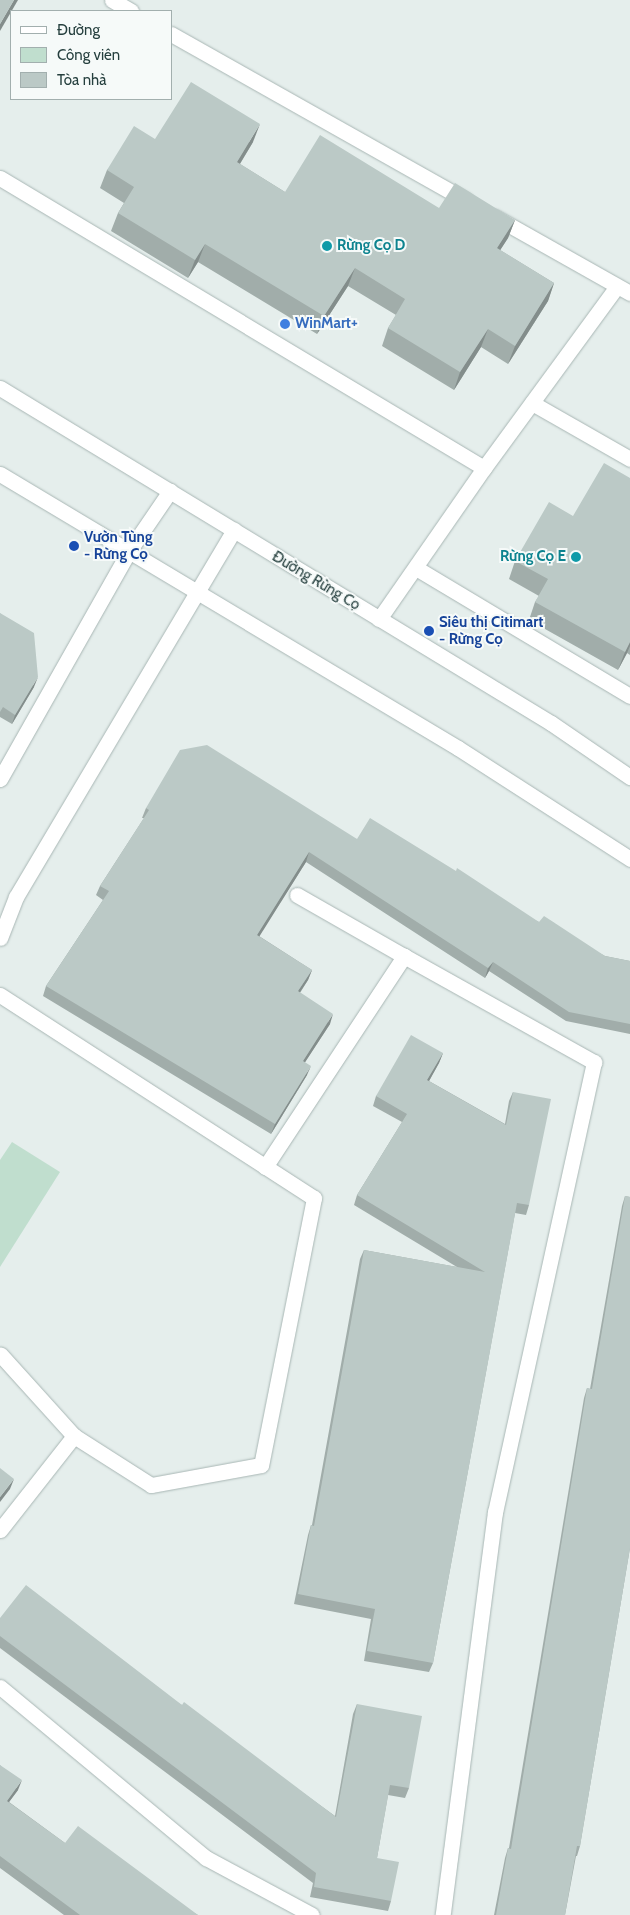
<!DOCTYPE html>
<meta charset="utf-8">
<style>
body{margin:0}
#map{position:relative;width:630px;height:1915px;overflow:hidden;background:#e5eeec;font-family:Cabin,sans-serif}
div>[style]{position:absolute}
.green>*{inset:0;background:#c0dece}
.roads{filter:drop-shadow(0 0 1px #a8b6b4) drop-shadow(0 0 1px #a8b6b4)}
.minor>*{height:15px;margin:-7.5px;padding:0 7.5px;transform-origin:7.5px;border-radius:7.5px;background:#fff}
.wall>*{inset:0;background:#a1adaa}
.shaded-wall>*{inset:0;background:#838d8b}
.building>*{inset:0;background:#bbc9c6}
.dots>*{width:14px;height:14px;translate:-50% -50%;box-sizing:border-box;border:2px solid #f6faf9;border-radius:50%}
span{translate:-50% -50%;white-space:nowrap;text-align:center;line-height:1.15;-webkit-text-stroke:4px #f6faf9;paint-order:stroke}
.culture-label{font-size:15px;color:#0d838f;font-weight:700}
.left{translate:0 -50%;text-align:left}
.right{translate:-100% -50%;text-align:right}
.shop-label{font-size:15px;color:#366cbe;font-weight:700}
.transit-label{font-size:15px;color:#164399;font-weight:700}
.street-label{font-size:15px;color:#253f3e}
.legend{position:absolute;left:10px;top:10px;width:162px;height:90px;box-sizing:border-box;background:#f6faf9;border:1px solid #a2afae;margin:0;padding:6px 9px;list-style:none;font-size:15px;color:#253f3e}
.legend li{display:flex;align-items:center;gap:10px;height:25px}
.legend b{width:25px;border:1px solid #a2afae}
</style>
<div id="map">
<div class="green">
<div style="clip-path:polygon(12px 1142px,60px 1172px,0 1267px,0 1160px)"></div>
</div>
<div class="roads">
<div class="minor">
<div style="left:112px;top:0;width:22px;rotate:30deg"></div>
<div style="left:171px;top:34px;width:338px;rotate:29.4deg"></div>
<div style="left:0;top:178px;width:564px;rotate:30.93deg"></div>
<div style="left:495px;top:217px;width:155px;rotate:29.4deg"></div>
<div style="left:0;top:388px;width:645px;rotate:31.3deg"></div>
<div style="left:551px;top:723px;width:96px;rotate:34.4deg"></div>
<div style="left:532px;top:403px;width:113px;rotate:29.7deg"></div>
<div style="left:0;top:474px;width:534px;rotate:30.89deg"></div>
<div style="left:458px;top:748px;width:205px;rotate:32.8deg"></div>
<div style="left:416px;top:568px;width:249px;rotate:30.9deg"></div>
<div style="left:379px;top:619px;width:184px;rotate:-55.2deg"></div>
<div style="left:484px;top:468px;width:225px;rotate:-53.8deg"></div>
<div style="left:0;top:779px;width:262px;rotate:-60.5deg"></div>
<div style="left:129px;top:551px;width:73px;rotate:-55.7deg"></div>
<div style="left:297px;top:895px;width:123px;rotate:29.7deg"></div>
<div style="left:0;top:938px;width:44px;rotate:-68.7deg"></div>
<div style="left:16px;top:897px;width:427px;rotate:-59.3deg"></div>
<div style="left:0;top:995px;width:374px;rotate:32.9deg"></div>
<div style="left:314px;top:1198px;width:272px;rotate:101.2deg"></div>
<div style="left:261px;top:1465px;width:112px;rotate:169.7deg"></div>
<div style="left:151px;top:1485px;width:91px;rotate:-147.5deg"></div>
<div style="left:74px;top:1436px;width:110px;rotate:-132.1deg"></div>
<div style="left:265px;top:1167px;width:253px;rotate:-56.6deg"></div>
<div style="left:404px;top:956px;width:218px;rotate:29.2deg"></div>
<div style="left:594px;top:1062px;width:461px;rotate:102.4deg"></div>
<div style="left:495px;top:1512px;width:406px;rotate:97.4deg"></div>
<div style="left:0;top:1530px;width:120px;rotate:-51.8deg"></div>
<div style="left:0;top:1687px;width:268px;rotate:39.7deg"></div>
<div style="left:206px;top:1858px;width:120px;rotate:28.3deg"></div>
</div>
</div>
<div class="wall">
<div style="clip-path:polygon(155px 139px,253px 142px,240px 164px,285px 192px,439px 208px,515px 220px,508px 238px,500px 250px,554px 283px,548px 301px,508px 364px,481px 347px,454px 390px,382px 346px,388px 328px,396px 315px,348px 286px,317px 334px,198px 262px,188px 278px,111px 231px,118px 213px,124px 203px,100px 188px,107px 170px)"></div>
<div style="clip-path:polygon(630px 478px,630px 655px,627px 653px,618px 670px,529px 620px,535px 602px,539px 596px,509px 579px,515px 561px)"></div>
<div style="clip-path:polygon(0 613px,34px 687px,12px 724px,0 717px)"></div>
<div style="clip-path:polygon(146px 808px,357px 839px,539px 922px,605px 956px,630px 961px,630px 1034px,566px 1021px,489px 971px,485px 978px,306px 862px,259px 936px,312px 970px,308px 980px,300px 993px,330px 1024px,305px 1062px,307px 1075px,271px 1134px,43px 996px,46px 986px,103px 900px,96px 895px,100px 886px,144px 818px,142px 818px)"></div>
<div style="clip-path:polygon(443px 1053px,439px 1063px,429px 1081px,505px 1124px,509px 1101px,513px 1092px,529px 1205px,526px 1215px,515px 1213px,433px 1663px,429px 1672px,364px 1661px,371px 1619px,294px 1604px,308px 1535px,311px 1525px,312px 1525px,360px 1259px,364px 1250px,457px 1267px,354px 1205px,357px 1195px,402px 1122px,373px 1106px,376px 1096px)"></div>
<div style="clip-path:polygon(630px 1194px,630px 1548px,580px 1846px,577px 1856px,576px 1856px,565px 1915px,494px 1915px,505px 1858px,508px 1848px,509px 1848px,584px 1398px,587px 1388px,590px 1389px,622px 1206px,625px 1196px,630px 1197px)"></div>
<div style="clip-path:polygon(0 1618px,182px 1705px,335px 1816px,353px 1714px,357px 1704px,409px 1788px,405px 1798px,388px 1795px,377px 1858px,391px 1901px,388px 1911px,310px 1897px,313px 1883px,0 1648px)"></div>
<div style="clip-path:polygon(0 1765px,18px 1790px,9px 1802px,65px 1843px,198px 1915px,64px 1915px,0 1868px)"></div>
</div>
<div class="shaded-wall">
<div style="clip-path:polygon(14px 0,18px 0,0 31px,0 24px)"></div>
<div style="clip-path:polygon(260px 124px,253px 142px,230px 180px,237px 162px)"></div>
<div style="clip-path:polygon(515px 220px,508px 238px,490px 266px,497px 248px)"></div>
<div style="clip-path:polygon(205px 244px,198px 262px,188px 278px,195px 260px)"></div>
<div style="clip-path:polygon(355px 268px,348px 286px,317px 334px,324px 316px)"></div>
<div style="clip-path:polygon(554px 283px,548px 301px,508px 364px,515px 346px)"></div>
<div style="clip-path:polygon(488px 329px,481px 347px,454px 390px,460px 372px)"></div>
<div style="clip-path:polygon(630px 642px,630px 646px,627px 653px,618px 670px,625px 652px)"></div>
<div style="clip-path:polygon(38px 677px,34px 687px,12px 724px,15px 715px)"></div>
<div style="clip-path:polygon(309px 852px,306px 862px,254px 945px,257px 935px)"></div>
<div style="clip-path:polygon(493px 962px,489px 971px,485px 978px,488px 968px)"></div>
<div style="clip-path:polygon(312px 970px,308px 980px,294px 1001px,298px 991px)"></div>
<div style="clip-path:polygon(333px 1014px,330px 1024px,300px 1070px,303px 1061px)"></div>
<div style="clip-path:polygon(443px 1053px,439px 1063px,424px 1090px,427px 1080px)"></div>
<div style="clip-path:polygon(311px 1066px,307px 1075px,271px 1134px,275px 1124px)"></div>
<div style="clip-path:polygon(14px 1479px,10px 1489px,0 1502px,0 1497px)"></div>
<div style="clip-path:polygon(22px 1780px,18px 1790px,3px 1810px,7px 1801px)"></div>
</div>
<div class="building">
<div style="clip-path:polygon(0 0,14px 0,0 24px)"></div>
<div style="clip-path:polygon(191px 82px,260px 124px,237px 162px,285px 192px,320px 135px,439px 208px,455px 183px,515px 220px,497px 248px,554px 283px,515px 346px,488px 329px,460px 372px,388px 328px,405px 299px,355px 268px,324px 316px,205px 244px,195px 260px,118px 213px,134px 187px,107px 170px,134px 126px,155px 139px)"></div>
<div style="clip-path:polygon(604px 463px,630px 478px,630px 642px,625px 652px,535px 602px,548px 579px,515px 561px,549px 502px,573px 516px)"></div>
<div style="clip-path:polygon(0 613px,34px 633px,38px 677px,15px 715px,3px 707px,0 712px)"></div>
<div style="clip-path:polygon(207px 745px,357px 839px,370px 818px,456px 871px,457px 868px,539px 922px,544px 916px,605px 956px,630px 961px,630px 1024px,569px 1012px,493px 962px,488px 968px,309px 852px,257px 935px,312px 970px,298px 991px,333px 1014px,303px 1061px,311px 1066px,275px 1124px,46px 986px,109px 891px,100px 886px,149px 810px,146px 808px,180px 750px)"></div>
<div style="clip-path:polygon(411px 1035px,443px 1053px,427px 1080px,506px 1125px,513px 1092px,551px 1099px,529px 1205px,517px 1203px,433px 1663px,367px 1651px,375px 1609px,298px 1594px,311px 1525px,314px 1526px,364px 1250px,485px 1272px,357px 1195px,407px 1114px,376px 1096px)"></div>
<div style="clip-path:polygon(625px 1196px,630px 1197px,630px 1548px,580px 1846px,577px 1846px,565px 1915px,496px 1915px,508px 1848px,511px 1849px,587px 1388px,592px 1389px)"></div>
<div style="clip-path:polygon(0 1468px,14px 1479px,0 1497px)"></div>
<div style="clip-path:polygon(26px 1585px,182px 1705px,184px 1702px,336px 1817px,357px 1704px,422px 1716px,409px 1788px,390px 1785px,377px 1858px,399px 1862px,391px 1901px,314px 1887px,316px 1873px,0 1636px,0 1618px)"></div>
<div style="clip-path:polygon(0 1765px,22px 1780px,7px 1801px,65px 1843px,78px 1826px,198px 1915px,80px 1915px,0 1856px)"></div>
</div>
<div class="dots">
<div style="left:327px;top:246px;background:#0f9aa8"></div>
<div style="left:285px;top:324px;background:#3f7fe0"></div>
<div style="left:74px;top:546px;background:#1a4fb4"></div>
<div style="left:576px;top:557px;background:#0f9aa8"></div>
<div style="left:429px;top:631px;background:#1a4fb4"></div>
</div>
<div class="culture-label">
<span class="left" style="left:337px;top:246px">Rừng Cọ D</span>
<span class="right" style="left:566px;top:557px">Rừng Cọ E</span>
</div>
<div class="shop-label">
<span class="left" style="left:295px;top:324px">WinMart+</span>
</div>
<div class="transit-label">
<span class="left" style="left:84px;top:546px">Vườn Tùng<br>- Rừng Cọ</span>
<span class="left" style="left:439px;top:631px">Siêu thị Citimart<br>- Rừng Cọ</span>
</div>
<div class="street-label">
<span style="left:316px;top:581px;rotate:31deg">Đường Rừng Cọ</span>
</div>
<ul class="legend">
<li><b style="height:6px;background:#fff"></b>Đường</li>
<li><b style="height:14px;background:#c0dece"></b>Công viên</li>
<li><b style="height:14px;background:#bbc9c6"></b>Tòa nhà</li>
</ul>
</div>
